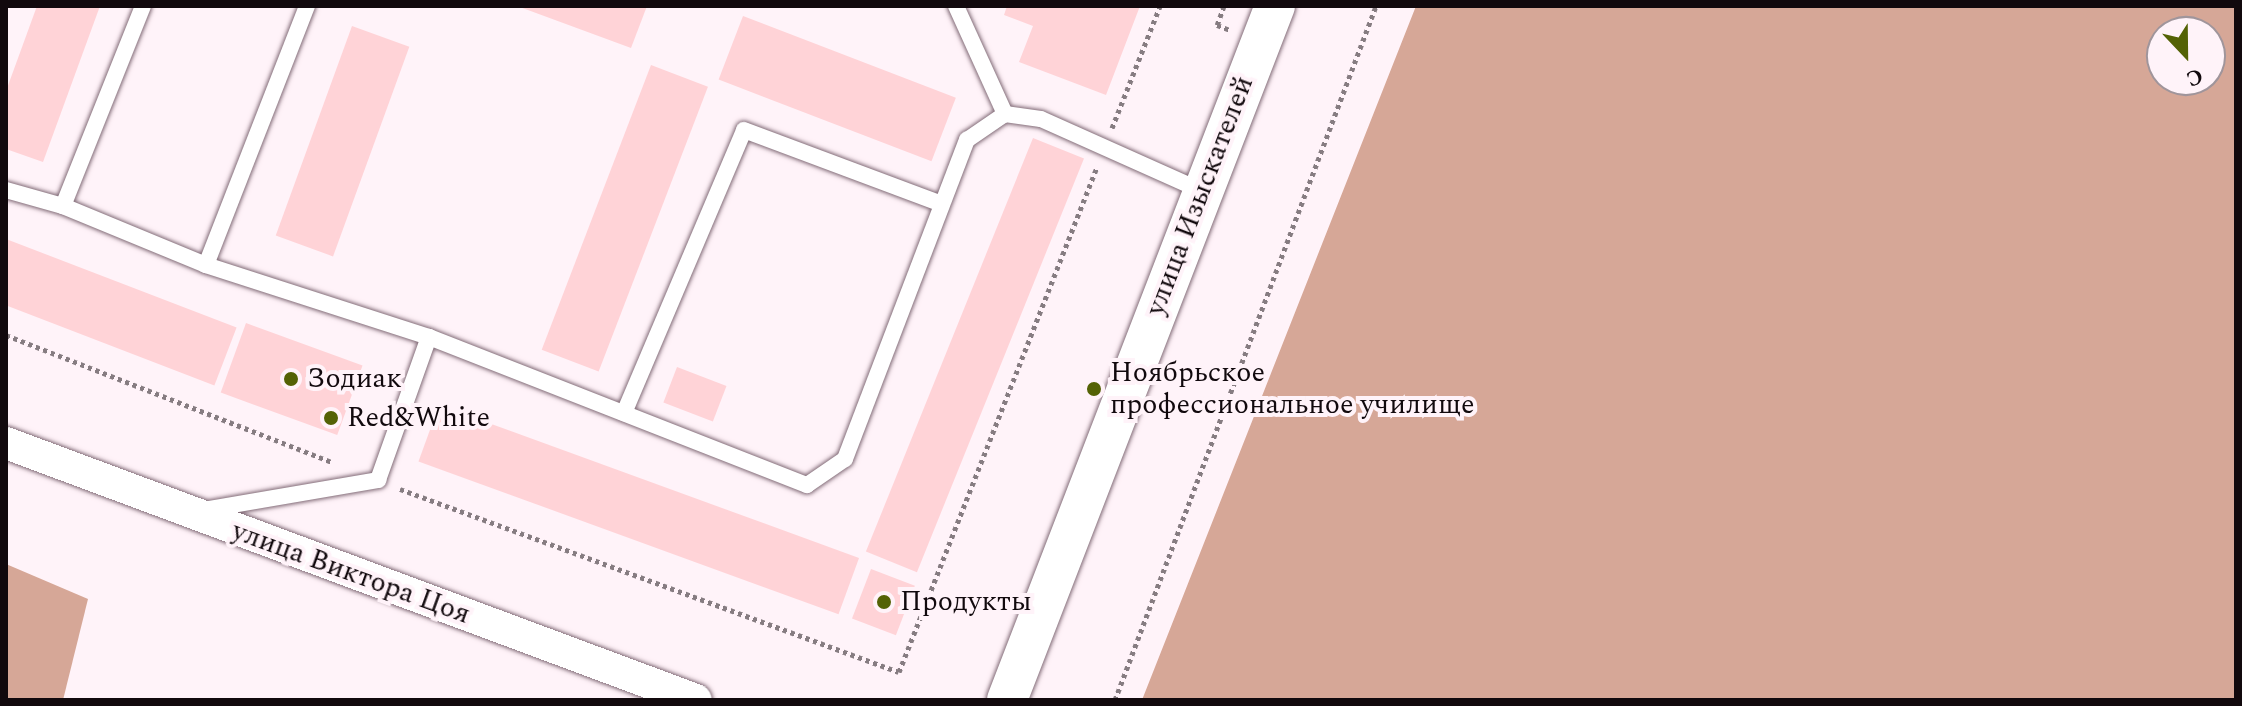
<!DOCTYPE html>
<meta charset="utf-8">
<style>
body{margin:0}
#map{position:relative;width:2242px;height:706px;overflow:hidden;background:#fff3f9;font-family:Spectral,serif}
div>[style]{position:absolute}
.forest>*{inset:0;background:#d6a797}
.building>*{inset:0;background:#ffd3d7;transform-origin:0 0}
.path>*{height:5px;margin-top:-2.5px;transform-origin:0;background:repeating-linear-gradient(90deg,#867c81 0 4px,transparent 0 8px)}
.roads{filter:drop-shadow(0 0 2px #836c78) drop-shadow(0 0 2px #836c78)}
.service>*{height:16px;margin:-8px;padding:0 8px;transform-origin:8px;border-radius:8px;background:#fff}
.minor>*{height:32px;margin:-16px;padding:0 16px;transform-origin:16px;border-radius:16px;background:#fff}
.tertiary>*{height:40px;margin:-20px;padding:0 20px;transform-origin:20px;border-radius:20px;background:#fff}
.dots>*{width:22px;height:22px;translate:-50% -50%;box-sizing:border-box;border:4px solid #fff3f9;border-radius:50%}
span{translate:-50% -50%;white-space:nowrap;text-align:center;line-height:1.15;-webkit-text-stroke:8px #fff3f9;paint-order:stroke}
.street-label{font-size:28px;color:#11090d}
.poi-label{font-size:28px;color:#11090d}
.left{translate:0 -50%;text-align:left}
.frame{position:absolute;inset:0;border:8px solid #11090d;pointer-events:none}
.north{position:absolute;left:2146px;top:16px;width:80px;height:80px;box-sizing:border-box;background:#fff3f9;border:2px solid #a0959b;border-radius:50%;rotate:158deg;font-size:22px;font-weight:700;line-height:32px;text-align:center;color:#11090d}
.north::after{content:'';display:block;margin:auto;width:28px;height:36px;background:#546205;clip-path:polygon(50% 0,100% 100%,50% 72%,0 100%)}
</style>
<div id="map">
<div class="forest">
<div style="clip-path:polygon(evenodd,1416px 6px,2236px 6px,2236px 700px,1142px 700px,1416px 6px,2162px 32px,2210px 32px,2210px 80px,2162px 80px,2162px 32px)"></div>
<div style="clip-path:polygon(6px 564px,88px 599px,63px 700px,6px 700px)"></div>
</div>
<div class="building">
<div style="clip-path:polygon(37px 6px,100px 6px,43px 162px,6px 149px,6px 91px)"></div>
<div style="clip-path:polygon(517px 6px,647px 6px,631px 48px)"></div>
<div style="clip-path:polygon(1007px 6px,1140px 6px,1106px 95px,1019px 62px,1033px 26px,1004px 15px)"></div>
<div style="left:743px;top:16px;width:228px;height:68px;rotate:21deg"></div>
<div style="left:352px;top:26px;width:61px;height:223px;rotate:20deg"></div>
<div style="left:651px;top:65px;width:61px;height:305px;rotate:21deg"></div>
<div style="left:1033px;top:138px;width:55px;height:446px;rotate:22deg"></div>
<div style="left:6px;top:239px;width:247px;height:62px;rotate:21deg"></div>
<div style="left:246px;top:323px;width:124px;height:74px;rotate:20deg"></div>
<div style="left:677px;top:367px;width:53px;height:38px;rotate:21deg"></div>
<div style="left:439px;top:405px;width:447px;height:60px;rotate:20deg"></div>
<div style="left:871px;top:569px;width:47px;height:53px;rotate:21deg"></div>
</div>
<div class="path">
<div style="left:1224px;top:6px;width:20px;rotate:110deg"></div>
<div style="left:1217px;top:25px;width:14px;rotate:21deg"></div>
<div style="left:1112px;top:128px;width:131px;rotate:-68.5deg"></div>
<div style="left:6px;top:335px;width:349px;rotate:21.3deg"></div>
<div style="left:400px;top:489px;width:531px;rotate:20.14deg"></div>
<div style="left:899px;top:672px;width:542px;rotate:-68.59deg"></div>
<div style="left:1115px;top:700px;width:741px;rotate:-69.39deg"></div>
</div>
<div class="roads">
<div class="service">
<div style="left:956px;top:6px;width:119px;rotate:65.6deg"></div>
<div style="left:6px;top:190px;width:59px;rotate:15.7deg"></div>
<div style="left:63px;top:206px;width:155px;rotate:22.4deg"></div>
<div style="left:206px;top:265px;width:234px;rotate:17.9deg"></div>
<div style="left:63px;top:206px;width:215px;rotate:-68.2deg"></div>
<div style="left:206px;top:265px;width:278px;rotate:-68.7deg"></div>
<div style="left:624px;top:413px;width:307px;rotate:-67deg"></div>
<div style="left:744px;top:130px;width:211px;rotate:20.5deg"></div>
<div style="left:203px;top:510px;width:178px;rotate:-9.7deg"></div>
<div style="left:378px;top:480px;width:152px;rotate:-70.4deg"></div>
<div style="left:429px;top:337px;width:406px;rotate:21.4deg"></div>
<div style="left:807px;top:485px;width:46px;rotate:-34.4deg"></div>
<div style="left:845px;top:459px;width:342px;rotate:-69.1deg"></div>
<div style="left:967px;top:140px;width:46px;rotate:-34.4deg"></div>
<div style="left:1005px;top:114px;width:36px;rotate:8deg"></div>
<div style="left:1041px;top:119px;width:174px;rotate:24.1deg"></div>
</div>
<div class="minor">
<div style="left:6px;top:443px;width:736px;rotate:20.43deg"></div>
</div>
<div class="tertiary">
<div style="left:1007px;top:700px;width:744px;rotate:-68.89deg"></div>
</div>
</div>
<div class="dots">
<div style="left:291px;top:379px;background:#546205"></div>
<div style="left:1094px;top:389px;background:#546205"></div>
<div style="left:331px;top:418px;background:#546205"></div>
<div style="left:884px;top:602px;background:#546205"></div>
</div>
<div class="street-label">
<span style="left:1200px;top:196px;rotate:-69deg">улица Изыскателей</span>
<span style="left:351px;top:573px;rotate:20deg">улица Виктора Цоя</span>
</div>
<div class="poi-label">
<span class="left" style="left:1110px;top:389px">Ноябрьское<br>профессиональное училище</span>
<span class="left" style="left:307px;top:379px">Зодиак</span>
<span class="left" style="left:347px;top:418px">Red&amp;White</span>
<span class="left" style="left:900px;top:602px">Продукты</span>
</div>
<div class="frame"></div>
<div class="north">С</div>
</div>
